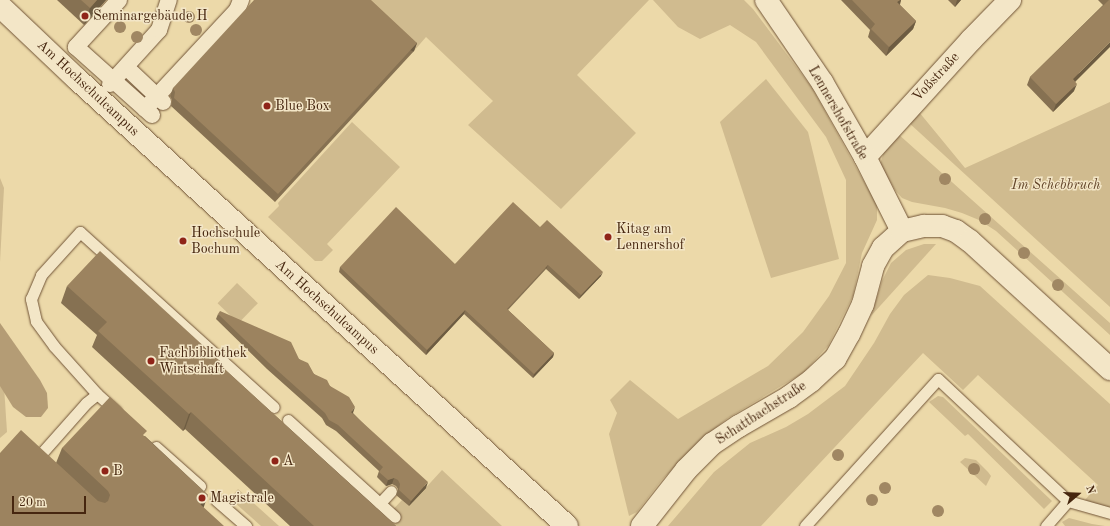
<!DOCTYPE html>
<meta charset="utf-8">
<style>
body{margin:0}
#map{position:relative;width:1110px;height:526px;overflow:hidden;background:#ecd9a9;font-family:"Old Standard TT",serif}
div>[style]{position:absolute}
.green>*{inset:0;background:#d0bb8f;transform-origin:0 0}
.water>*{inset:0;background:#b49c75}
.roads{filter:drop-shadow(0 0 1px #705336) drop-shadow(0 0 1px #705336)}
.service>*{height:11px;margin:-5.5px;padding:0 5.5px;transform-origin:5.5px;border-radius:5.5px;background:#f3e6c7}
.pedestrian>*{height:16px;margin:-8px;padding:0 8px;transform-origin:8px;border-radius:8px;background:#f3e6c7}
.minor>*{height:22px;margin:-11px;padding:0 11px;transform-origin:11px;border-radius:11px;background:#f3e6c7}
.tertiary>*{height:22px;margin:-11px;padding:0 11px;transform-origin:11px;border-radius:11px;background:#f3e6c7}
.trees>*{width:12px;height:12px;margin:-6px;border-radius:50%;background:#a08763}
.wall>*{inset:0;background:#867152}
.shaded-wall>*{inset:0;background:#6d5c42;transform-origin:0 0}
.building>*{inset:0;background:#9c835f}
.dots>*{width:11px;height:11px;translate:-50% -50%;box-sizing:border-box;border:2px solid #f3e6c7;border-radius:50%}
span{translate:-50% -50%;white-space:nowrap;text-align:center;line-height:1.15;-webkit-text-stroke:3px #f3e6c7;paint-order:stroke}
.poi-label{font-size:14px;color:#46260f}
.left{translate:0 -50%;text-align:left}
.street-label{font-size:14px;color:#46260f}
.park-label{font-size:14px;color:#624429;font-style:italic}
.north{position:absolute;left:1058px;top:474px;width:40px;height:40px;-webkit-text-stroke:3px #f3e6c7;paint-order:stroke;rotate:71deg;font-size:11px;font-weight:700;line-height:16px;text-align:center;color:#46260f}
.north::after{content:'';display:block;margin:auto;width:14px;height:18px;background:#46260f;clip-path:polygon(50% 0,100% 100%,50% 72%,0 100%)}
.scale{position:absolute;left:12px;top:496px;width:74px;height:18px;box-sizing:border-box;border:2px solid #46260f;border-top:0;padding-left:5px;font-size:12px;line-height:14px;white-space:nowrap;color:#46260f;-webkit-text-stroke:3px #f3e6c7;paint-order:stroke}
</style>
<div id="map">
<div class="green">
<div style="clip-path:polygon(359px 0,649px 0,577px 75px,636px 133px,561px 209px,468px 125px,493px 101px,426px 37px,414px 51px)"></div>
<div style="clip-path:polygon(653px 0,744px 0,753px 9px,812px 88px,877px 205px,877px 220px,862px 253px,853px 296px,828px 346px,803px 373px,728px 418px,698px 442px,661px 481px,637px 512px,629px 516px,609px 434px,617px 413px,610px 400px,630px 380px,678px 419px,722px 393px,768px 366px,803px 332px,829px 296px,846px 263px,846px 180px,826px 137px,756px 42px,730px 25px,700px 39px,678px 27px)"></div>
<div style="clip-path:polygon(766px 79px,808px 132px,839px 259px,771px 278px,720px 122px)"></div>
<div style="clip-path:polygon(1110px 102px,1110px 307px,908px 122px,919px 112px,965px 168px)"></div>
<div style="clip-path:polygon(352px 122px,400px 167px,327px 244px,333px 250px,322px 261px,315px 261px,268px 217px,279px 206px,278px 203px)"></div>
<div style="clip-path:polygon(897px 133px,1110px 323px,1110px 335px,996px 231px,979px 220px,962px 213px,945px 208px,912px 202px,902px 198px,895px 190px,880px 164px,886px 146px)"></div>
<div style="clip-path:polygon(0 178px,4px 188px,0 262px)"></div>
<div style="clip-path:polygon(924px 244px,936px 244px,871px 316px,882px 281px,891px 263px,906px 250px)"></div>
<div style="clip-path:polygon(928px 275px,950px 278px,980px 286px,1110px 404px,1110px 508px,1102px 507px,1085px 500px,1098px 485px,978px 375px,963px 390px,923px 353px,761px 526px,668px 526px,714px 472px,750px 443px,786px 427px,808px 414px,845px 386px,874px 343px,890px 314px,904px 295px)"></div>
<div style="left:237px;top:283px;width:29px;height:28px;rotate:44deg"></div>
<div style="clip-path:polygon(0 325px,7px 432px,0 438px)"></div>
<div style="clip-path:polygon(938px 396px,943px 397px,1052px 501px,1044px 509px,968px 434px,965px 436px,929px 402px)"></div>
<div style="clip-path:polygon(288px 423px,387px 516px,402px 500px,409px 506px,442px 470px,502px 526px,373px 526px,275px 436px)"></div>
<div style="clip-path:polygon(965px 458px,976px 460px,988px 472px,991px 476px,986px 486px,960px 462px)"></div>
<div style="clip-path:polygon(238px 489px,279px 526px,261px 526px,234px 502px,233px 495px)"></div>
<div style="clip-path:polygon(1069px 518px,1092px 524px,1105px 526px,1065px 526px,1062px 522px)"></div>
</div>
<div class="water">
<div style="clip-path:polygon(0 323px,40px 380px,47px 393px,48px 408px,41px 417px,26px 417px,13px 407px,0 386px)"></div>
</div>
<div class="roads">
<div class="service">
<div style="left:116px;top:411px;width:25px;rotate:-138deg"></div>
<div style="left:97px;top:394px;width:64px;rotate:-131.9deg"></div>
<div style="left:54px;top:346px;width:31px;rotate:-126deg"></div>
<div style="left:36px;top:321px;width:23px;rotate:-103deg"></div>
<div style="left:31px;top:299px;width:26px;rotate:-67deg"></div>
<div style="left:41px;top:275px;width:58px;rotate:-47.8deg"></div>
<div style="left:80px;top:232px;width:261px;rotate:42.1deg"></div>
<div style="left:288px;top:420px;width:144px;rotate:42.2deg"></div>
<div style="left:156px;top:447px;width:59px;rotate:41.6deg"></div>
<div style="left:44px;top:464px;width:10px;rotate:-114deg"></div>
<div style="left:40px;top:455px;width:69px;rotate:-48.5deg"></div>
<div style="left:86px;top:403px;width:14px;rotate:-39deg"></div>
<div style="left:216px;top:500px;width:40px;rotate:41deg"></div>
<div style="left:380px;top:503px;width:16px;rotate:-47deg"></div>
<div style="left:805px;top:526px;width:198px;rotate:-47.9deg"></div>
<div style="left:938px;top:379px;width:178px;rotate:43.2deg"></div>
<div style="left:1068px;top:501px;width:44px;rotate:15.9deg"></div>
<div style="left:1046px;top:526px;width:33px;rotate:-49deg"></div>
</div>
<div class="pedestrian">
<div style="left:119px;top:0;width:64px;rotate:132.5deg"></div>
<div style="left:76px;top:47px;width:102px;rotate:41.8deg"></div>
<div style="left:126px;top:67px;width:51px;rotate:43.4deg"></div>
<div style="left:110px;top:84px;width:73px;rotate:-47.8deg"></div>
<div style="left:159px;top:30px;width:32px;rotate:-72deg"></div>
<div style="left:145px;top:109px;width:135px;rotate:-47.1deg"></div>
<div style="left:237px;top:10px;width:11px;rotate:-68deg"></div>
</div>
<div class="minor">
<div style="left:0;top:6px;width:106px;rotate:43.5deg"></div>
<div style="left:77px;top:79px;width:663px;rotate:42.37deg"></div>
<div style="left:865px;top:157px;width:158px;rotate:-47.8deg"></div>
<div style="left:971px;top:40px;width:56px;rotate:-45.7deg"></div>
<div style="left:642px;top:526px;width:71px;rotate:-51.8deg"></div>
<div style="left:686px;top:470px;width:37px;rotate:-45deg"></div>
<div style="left:712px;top:444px;width:32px;rotate:-34deg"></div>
<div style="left:739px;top:426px;width:58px;rotate:-30.1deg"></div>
<div style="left:789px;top:397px;width:27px;rotate:-36deg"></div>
<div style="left:811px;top:381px;width:33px;rotate:-43deg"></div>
<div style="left:835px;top:359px;width:29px;rotate:-61deg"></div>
<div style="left:849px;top:334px;width:33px;rotate:-65deg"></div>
<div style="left:863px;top:304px;width:39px;rotate:-75deg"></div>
<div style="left:873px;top:266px;width:21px;rotate:-61deg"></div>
<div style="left:883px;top:248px;width:25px;rotate:-42deg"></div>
<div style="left:902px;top:231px;width:83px;rotate:-116.6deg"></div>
<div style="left:865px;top:157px;width:86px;rotate:-119.8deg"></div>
<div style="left:822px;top:82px;width:99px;rotate:-124.3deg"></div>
</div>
<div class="tertiary">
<div style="left:902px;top:231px;width:23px;rotate:-13deg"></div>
<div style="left:924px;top:226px;width:18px"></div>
<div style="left:942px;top:226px;width:15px;rotate:20deg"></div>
<div style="left:956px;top:231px;width:17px;rotate:36deg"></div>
<div style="left:970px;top:241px;width:190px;rotate:42.4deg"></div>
</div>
</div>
<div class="trees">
<div style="left:189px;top:17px"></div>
<div style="left:120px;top:27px"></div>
<div style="left:196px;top:30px"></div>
<div style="left:137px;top:37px"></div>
<div style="left:945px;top:179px"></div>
<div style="left:985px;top:219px"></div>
<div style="left:1024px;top:253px"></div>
<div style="left:1058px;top:285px"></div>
<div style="left:838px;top:455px"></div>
<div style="left:974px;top:469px"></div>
<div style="left:885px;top:488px"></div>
<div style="left:872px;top:500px"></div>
<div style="left:938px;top:511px"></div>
</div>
<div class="wall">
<div style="clip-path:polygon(57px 0,106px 0,84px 25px)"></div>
<div style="clip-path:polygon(841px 0,901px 0,900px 5px,916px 21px,913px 29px,886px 56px,868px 37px,870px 30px)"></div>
<div style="clip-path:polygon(948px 0,961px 0,955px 7px)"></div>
<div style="clip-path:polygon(1098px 0,1110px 0,1075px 82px,1074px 91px,1053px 112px,1027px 85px,1030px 77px,1103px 5px)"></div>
<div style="clip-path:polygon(417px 43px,414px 51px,275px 202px,171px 106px,172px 100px,170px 96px,173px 88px)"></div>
<div style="clip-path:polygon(540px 227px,601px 276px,579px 299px,546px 269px,508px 310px,554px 353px,553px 357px,533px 378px,464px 314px,426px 355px,339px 272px,340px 267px,455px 264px)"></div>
<div style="clip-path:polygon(67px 286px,220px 361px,219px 364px,396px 526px,290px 526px,185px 429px,183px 431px,92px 347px,97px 335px,61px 303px)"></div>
<div style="clip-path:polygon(218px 314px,299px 359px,314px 374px,330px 386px,353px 413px,426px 488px,409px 506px,396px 495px,398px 489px,396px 486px,392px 484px,386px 486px,377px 477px,379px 471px,336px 431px,326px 425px,322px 418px,267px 369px,216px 319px)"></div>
<div style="clip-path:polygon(145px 436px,208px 495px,0 526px,56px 463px,62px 448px)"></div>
</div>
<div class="shaded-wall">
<div style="clip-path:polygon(97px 0,106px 0,84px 25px,90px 8px)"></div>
<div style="clip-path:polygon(900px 0,901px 0,899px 6px,897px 2px)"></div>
<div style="clip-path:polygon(957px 0,961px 0,955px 7px)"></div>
<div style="clip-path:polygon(916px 21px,913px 29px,886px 56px,889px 47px)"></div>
<div style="clip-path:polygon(1110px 42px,1110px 47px,1070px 87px,1073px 79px)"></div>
<div style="left:417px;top:43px;width:9px;height:205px;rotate:111deg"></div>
<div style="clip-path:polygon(1077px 84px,1074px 91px,1053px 112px,1056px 104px)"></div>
<div style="left:548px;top:265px;width:4px;height:60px;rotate:117deg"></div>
<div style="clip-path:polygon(603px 272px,601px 276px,579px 299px,581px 295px)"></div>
<div style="clip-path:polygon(465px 310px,464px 314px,426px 355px,427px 350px)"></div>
<div style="clip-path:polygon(554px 353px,553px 357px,533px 378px,534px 374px)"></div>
<div style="clip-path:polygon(355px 407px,353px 413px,349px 418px,351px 412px)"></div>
<div style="clip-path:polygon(191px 412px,185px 429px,183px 431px,189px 414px)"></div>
<div style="clip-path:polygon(394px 478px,392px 484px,386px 486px,388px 480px)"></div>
<div style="clip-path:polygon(428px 482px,426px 488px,409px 506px,411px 501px)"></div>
<div style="clip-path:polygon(208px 495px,202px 512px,200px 504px)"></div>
</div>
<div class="building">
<div style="clip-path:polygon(81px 0,97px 0,90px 8px)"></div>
<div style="clip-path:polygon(254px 0,371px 0,417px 43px,278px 194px,174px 98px,175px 92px,173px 88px)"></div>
<div style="clip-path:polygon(852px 0,900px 0,897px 2px,916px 21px,889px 47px,871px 29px,875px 24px)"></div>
<div style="clip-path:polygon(1109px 0,1110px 0,1110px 42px,1073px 79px,1077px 84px,1056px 104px,1030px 77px)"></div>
<div style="clip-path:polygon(513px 202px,540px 227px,547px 220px,603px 272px,581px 295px,548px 265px,507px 309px,554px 353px,534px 374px,465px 310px,427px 350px,340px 267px,396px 207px,455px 264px)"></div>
<div style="clip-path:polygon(100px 251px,220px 361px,218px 363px,396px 526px,314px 526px,191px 412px,189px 414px,98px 331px,107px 322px,67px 286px)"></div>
<div style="clip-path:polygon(220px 311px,291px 342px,299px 359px,308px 363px,314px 374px,327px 380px,330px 386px,349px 397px,355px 407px,351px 412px,428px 482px,411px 501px,399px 490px,400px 484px,398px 480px,394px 478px,388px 480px,379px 472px,383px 467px,338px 425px,329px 420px,325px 413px,269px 363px,218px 314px)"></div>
<div style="clip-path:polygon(110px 397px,147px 431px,143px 435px,208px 495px,200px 504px,224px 526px,0 526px,0 453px,21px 430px,98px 501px,105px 503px,108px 501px,110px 495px,108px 491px,62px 448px)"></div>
</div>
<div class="dots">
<div style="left:85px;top:16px;background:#8f2418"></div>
<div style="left:267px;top:106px;background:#8f2418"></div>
<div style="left:608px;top:237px;background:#8f2418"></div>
<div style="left:183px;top:241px;background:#8f2418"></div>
<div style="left:151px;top:361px;background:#8f2418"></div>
<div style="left:275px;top:461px;background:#8f2418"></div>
<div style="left:105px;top:471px;background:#8f2418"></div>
<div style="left:202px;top:498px;background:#8f2418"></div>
</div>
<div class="poi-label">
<span class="left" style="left:93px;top:16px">Seminargebäude H</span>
<span class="left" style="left:275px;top:106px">Blue Box</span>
<span class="left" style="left:616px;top:237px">Kitag am<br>Lennershof</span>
<span class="left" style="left:191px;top:241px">Hochschule<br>Bochum</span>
<span class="left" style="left:159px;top:361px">Fachbibliothek<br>Wirtschaft</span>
<span class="left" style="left:283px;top:461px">A</span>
<span class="left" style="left:113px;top:471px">B</span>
<span class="left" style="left:210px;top:498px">Magistrale</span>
</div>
<div class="street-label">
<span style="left:936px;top:77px;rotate:-47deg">Voßstraße</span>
<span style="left:88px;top:88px;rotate:43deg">Am Hochschulcampus</span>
<span style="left:838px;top:113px;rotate:60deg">Lennershofstraße</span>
<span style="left:327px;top:307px;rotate:42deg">Am Hochschulcampus</span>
<span style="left:761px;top:413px;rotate:-33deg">Schattbachstraße</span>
</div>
<div class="park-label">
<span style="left:1056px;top:185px">Im Schebbruch</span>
</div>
<div class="north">N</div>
<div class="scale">20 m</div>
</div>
